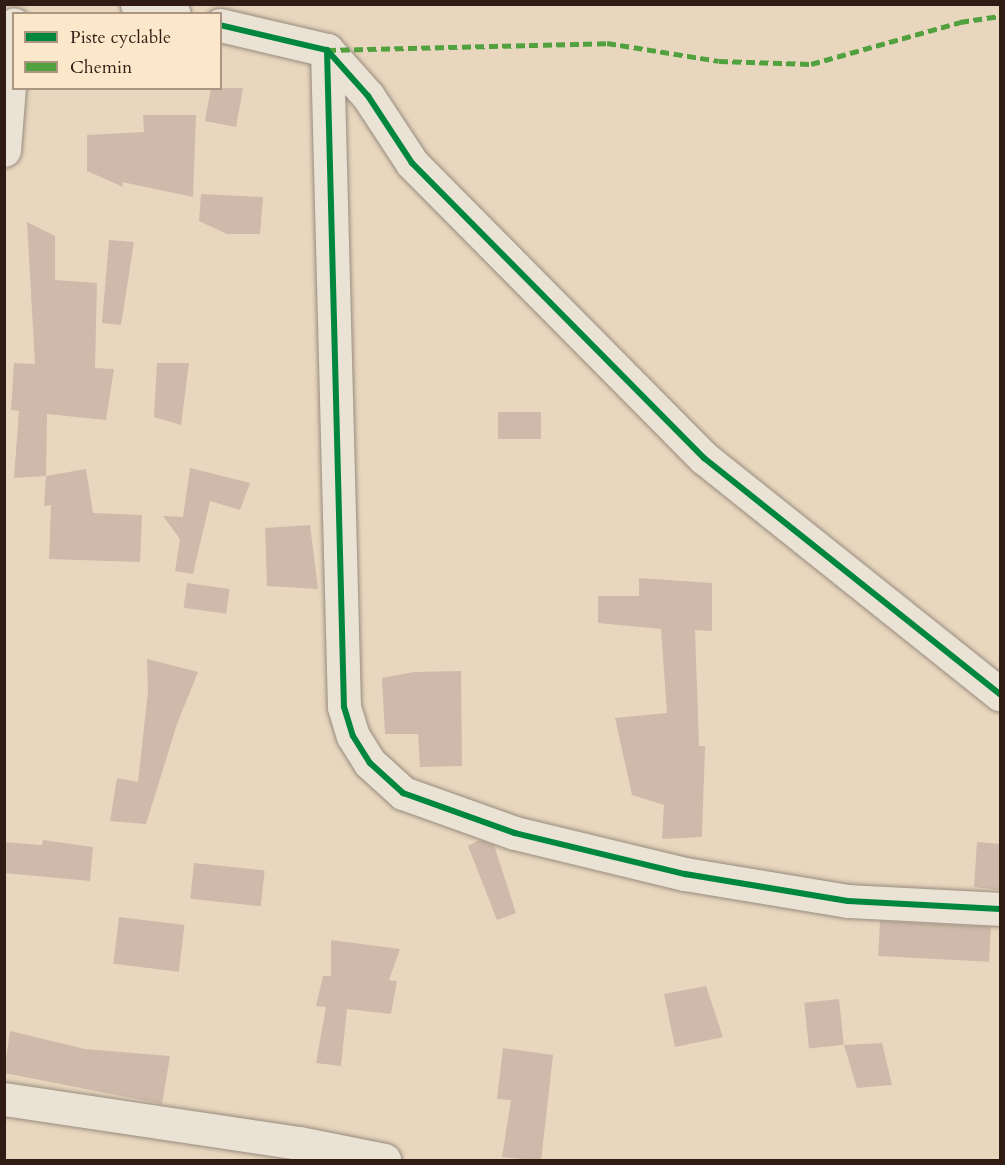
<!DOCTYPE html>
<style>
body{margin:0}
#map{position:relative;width:1005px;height:1165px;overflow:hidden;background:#e8d7be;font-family:Cardo,serif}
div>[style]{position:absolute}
.building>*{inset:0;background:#cfb9aa;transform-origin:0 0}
.roads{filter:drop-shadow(0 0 2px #978b7d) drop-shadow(0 0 2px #978b7d)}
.minor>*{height:33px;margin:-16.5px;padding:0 16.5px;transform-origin:16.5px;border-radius:16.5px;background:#ebe2d6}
.quiet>*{height:4.5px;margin-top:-2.25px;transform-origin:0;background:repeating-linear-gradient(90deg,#52a13f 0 9px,transparent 0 13.5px)}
.cycleway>*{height:6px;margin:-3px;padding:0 3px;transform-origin:3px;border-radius:3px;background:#00873e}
span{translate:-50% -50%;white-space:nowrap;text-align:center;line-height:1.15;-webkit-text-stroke:5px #fce7ca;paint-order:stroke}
.frame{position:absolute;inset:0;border:6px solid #301c14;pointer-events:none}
.legend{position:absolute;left:12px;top:12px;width:210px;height:78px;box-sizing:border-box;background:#fce7ca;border:2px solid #aa9681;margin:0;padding:8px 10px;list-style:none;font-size:18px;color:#301c14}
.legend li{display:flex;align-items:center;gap:12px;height:30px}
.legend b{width:30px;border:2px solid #aa9681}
</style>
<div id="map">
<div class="building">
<div style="clip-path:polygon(211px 88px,243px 88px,236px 127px,205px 121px)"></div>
<div style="clip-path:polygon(143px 115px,196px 115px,193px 197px,122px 182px,123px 187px,87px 171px,87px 135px,144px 132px)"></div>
<div style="clip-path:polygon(201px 194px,263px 197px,260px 234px,227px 234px,199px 221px)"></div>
<div style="clip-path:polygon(27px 222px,55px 236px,55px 280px,97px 283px,95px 368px,114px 369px,106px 420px,47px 414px,46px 476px,14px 478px,19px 411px,11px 410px,14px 363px,35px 364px)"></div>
<div style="clip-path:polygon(109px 240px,134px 242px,121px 325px,102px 323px)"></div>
<div style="clip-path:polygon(157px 363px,189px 363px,181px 425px,154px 417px)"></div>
<div style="left:541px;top:412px;width:27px;height:43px;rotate:90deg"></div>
<div style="clip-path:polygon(190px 468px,250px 483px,240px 510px,210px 501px,193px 574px,175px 571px,180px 539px,163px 516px,183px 517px)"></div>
<div style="clip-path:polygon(86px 469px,93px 513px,142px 515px,140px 562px,49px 559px,51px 505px,44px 506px,46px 476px)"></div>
<div style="clip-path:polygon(310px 525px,318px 589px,267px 586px,265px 528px)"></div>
<div style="clip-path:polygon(639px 578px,712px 583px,712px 631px,695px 630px,699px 746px,705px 746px,702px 837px,662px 839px,664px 805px,632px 795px,615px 718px,667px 713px,661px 629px,598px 623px,598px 596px,639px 596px)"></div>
<div style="left:187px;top:583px;width:43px;height:25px;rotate:8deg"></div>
<div style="clip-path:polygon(147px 659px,198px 672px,177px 724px,146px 824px,110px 821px,117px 778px,138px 782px,148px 691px)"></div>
<div style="clip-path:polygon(461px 671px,462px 766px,420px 767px,418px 734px,385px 734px,382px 678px,414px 672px)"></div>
<div style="clip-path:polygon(43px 840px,93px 847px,90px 881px,4px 873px,4px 842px,42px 845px)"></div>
<div style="clip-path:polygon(480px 840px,494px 845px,516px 913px,497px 920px,468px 846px)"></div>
<div style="clip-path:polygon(977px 842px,1000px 844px,1000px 890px,974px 887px)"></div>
<div style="left:194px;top:863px;width:71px;height:36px;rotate:6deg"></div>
<div style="left:119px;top:917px;width:66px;height:47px;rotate:7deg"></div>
<div style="left:880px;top:921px;width:111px;height:35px;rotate:3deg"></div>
<div style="clip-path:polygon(331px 940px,400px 949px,389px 980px,397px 981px,391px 1014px,347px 1009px,341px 1066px,316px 1063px,326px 1007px,316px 1006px,323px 976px,331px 976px)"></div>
<div style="clip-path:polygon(706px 986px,723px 1037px,675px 1047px,664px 994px)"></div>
<div style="left:839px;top:999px;width:46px;height:35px;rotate:84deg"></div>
<div style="clip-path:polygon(10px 1031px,85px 1049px,170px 1056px,162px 1104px,4px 1073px)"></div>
<div style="clip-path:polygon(882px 1043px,892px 1085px,857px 1088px,844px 1045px)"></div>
<div style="clip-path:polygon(503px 1048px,553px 1055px,541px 1161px,502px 1157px,511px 1100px,497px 1099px)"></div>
</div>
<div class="roads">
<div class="minor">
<div style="left:137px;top:4px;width:38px;rotate:15deg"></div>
<div style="left:220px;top:25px;width:110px;rotate:13.2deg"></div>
<div style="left:327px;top:50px;width:657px;rotate:88.52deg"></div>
<div style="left:344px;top:707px;width:30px;rotate:73deg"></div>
<div style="left:353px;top:736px;width:32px;rotate:58deg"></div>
<div style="left:370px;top:763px;width:45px;rotate:42.3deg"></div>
<div style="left:403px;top:793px;width:119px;rotate:19.7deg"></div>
<div style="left:515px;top:833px;width:175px;rotate:13.6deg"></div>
<div style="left:685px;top:874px;width:165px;rotate:9.4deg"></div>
<div style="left:848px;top:901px;width:152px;rotate:3deg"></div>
<div style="left:327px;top:50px;width:62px;rotate:48.3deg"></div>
<div style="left:368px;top:96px;width:80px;rotate:56.7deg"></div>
<div style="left:412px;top:163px;width:415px;rotate:45.3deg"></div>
<div style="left:704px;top:458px;width:379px;rotate:38.6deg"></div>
<div style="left:4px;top:150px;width:126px;rotate:-85.5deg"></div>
<div style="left:4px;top:1099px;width:298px;rotate:8.5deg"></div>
<div style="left:299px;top:1143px;width:87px;rotate:11.3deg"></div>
</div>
</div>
<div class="quiet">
<div style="left:327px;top:50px;width:280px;rotate:-1.4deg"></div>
<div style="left:607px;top:43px;width:113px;rotate:9.1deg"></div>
<div style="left:719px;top:61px;width:92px;rotate:1.9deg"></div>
<div style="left:811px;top:64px;width:155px;rotate:-15.7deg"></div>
<div style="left:960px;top:22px;width:40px;rotate:-8.5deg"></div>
</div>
<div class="cycleway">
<div style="left:220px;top:25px;width:110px;rotate:13.2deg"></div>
<div style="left:327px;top:50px;width:657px;rotate:88.52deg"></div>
<div style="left:344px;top:707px;width:30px;rotate:73deg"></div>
<div style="left:353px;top:736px;width:32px;rotate:58deg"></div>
<div style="left:370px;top:763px;width:45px;rotate:42.3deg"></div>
<div style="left:403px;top:793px;width:119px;rotate:19.7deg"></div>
<div style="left:515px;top:833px;width:175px;rotate:13.6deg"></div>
<div style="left:685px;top:874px;width:165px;rotate:9.4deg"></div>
<div style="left:848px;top:901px;width:152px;rotate:3deg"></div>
<div style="left:327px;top:50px;width:62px;rotate:48.3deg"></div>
<div style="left:368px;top:96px;width:80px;rotate:56.7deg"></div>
<div style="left:412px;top:163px;width:415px;rotate:45.3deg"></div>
<div style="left:704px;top:458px;width:379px;rotate:38.6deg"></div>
</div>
<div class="frame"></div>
<ul class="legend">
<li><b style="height:8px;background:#00873e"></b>Piste cyclable</li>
<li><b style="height:8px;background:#52a13f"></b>Chemin</li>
</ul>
</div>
